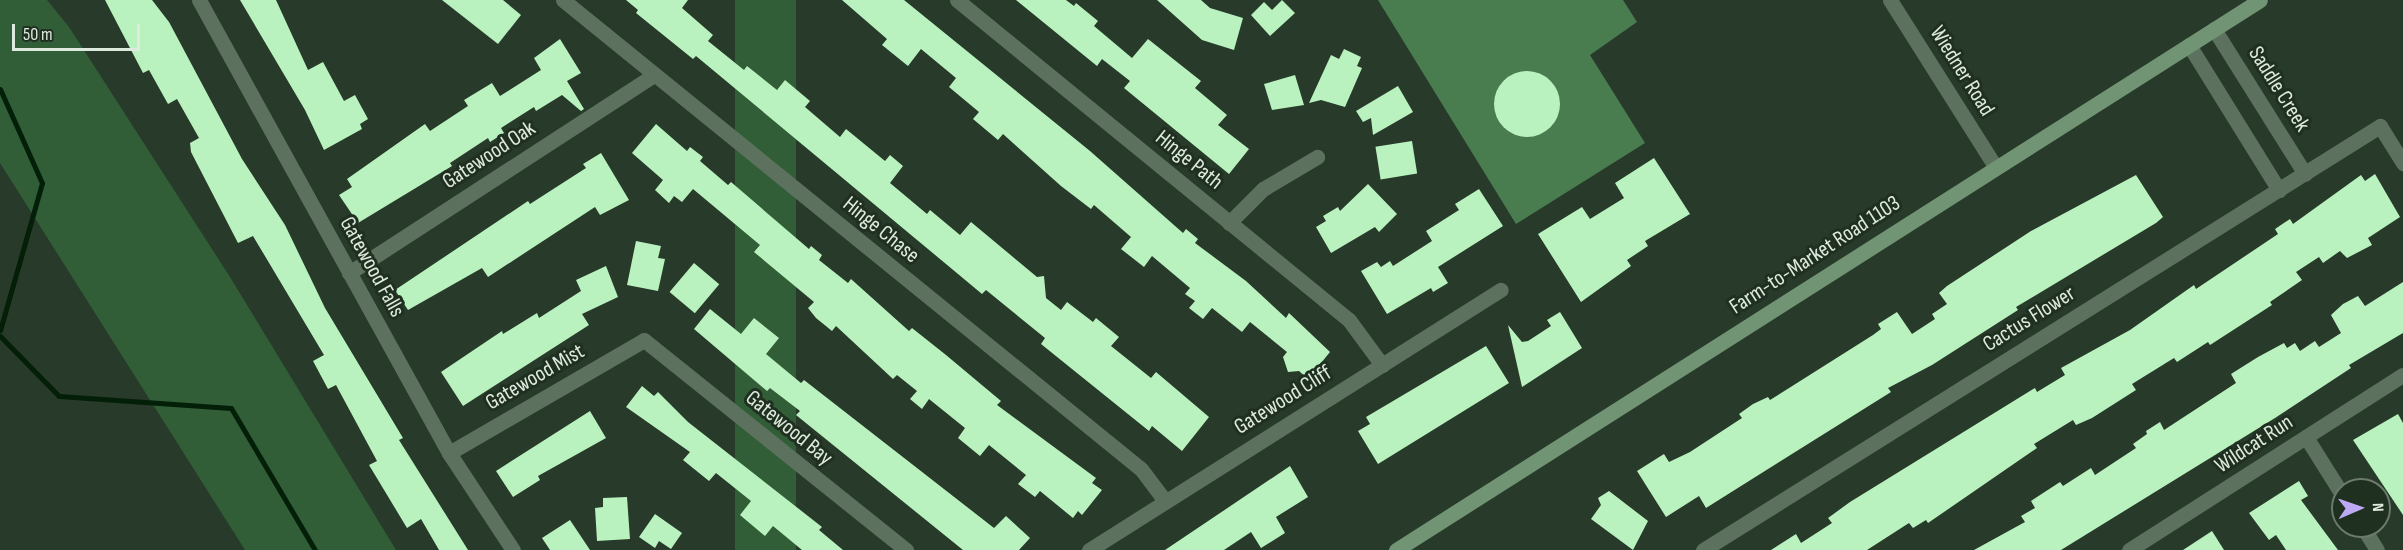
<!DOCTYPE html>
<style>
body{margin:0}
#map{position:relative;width:2403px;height:550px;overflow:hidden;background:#283a2a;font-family:"Sofia Sans Condensed",sans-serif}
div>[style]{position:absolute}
.green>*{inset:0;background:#315e37;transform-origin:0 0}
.forest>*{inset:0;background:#497d50}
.stream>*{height:5px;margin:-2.5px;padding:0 2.5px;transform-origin:2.5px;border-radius:2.5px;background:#041f08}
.building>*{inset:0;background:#baf2bf;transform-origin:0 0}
.round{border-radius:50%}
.street>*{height:15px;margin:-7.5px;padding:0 7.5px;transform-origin:7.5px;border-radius:7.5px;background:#5c725e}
.secondary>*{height:15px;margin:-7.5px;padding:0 7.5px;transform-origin:7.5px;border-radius:7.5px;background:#719474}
span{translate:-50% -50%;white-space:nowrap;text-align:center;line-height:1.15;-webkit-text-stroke:6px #1f3020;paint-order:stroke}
.street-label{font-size:22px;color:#dfeadf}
.north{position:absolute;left:2331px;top:478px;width:60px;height:60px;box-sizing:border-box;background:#1f3020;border:2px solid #6c7a6c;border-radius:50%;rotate:88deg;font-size:16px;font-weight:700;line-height:24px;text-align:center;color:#dfeadf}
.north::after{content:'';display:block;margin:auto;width:21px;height:27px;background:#bea9f4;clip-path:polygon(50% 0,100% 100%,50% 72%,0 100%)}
.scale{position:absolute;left:12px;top:24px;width:128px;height:27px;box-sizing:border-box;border:3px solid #dfeadf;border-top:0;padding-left:8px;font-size:18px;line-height:21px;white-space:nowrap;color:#dfeadf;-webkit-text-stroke:4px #1f3020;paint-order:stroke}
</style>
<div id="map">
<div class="green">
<div style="clip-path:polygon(0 0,47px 0,69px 27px,230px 277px,396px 550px,245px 550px,0 163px)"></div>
<div style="left:735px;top:0;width:61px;height:819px"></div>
</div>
<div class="forest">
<div style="clip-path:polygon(1378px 0,1623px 0,1637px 22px,1590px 55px,1645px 143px,1516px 224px)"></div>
</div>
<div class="stream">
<div style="left:0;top:89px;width:103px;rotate:65.9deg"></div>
<div style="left:42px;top:183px;width:153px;rotate:105.9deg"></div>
<div style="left:0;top:336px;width:84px;rotate:45.5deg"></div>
<div style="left:59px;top:396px;width:172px;rotate:4deg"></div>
<div style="left:231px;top:408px;width:165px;rotate:59.4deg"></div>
</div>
<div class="building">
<div style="clip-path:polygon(105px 0,152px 0,169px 22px,242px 159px,285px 225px,325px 308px,403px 438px,399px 440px,468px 550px,439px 550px,421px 519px,407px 528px,369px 465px,377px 461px,336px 385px,328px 389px,313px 361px,324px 355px,253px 236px,238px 243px,191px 152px,190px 143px,199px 138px,177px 99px,168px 104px,149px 70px,143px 73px)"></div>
<div style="clip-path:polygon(240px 0,276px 0,308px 70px,323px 62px,344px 101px,355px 95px,368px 119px,360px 124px,362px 129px,324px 150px,305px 110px)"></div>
<div style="clip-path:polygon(442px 0,503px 0,521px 15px,498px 44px)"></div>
<div style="clip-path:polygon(626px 0,688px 0,682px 8px,713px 35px,708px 41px,744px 70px,747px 66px,777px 90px,785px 80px,810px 101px,805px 107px,840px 137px,846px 129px,885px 161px,890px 155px,903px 166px,890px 183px,927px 214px,930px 210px,960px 235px,971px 222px,1037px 277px,1044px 276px,1046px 298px,1061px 310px,1067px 302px,1093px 322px,1096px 318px,1119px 337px,1111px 346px,1151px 378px,1156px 372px,1209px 417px,1182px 451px,1152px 426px,1149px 431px,1041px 344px,1045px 338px,986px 290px,982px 294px,964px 279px,696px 56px,693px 59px,636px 13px,638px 10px)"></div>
<div style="clip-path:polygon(842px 0,904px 0,1090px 151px,1183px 233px,1186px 229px,1198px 239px,1195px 243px,1246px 281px,1286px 318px,1289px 313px,1330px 352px,1308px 379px,1299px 371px,1288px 372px,1283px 357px,1287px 352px,1250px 322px,1242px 332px,1212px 308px,1203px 319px,1189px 308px,1195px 301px,1185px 294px,1190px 288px,1152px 256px,1144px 267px,1121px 249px,1131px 237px,1094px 205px,1091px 209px,1061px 186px,1003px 134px,998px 140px,973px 119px,979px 112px,949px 87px,956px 78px,921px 49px,908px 66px,882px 45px,887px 39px)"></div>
<div style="clip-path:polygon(1016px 0,1066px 0,1074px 6px,1076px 3px,1098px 21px,1094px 26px,1132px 58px,1148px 39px,1201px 81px,1195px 88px,1227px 115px,1218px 125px,1249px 149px,1229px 174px,1124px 88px,1130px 81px,1102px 59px,1097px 66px)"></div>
<div style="clip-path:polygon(1157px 0,1201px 0,1210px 8px,1243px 18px,1234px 50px,1202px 40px)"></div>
<div style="clip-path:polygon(1282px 0,1295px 13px,1270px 36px,1251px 15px,1264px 2px,1272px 10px)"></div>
<div style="clip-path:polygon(560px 39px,581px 73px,567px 81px,584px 109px,581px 111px,562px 95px,536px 111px,534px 107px,501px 128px,504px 133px,490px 142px,488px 138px,450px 163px,452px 166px,358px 223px,339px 195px,352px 187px,347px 179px,425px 124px,430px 131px,468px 106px,464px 100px,492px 83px,500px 96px,541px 70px,534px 58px)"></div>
<div style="clip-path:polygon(1344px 49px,1361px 57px,1357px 66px,1362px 68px,1345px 107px,1321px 100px,1309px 103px,1331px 55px,1339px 59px)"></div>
<div class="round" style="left:1494px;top:71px;width:66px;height:66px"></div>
<div style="clip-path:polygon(1295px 75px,1304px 105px,1272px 110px,1264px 84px)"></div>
<div style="clip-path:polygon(1398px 86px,1413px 112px,1373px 135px,1371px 118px,1363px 122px,1356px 111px)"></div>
<div style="clip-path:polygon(656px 124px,687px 151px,690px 147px,703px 157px,700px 161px,728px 185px,731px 182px,809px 249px,811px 246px,822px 255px,819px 260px,848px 283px,851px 279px,909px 331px,912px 328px,946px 355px,1001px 401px,997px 405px,1096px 478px,1092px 483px,1102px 490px,1082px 515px,1078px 511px,1073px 518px,1040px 491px,1035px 497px,1018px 484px,1026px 475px,989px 445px,980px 456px,958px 438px,965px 428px,929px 399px,922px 409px,910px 399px,917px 391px,897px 375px,893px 379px,836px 326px,832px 331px,816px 318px,808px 308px,814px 302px,754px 252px,760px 245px,693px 189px,682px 202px,674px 196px,669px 203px,655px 190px,663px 180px,632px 153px)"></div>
<div style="left:1412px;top:141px;width:33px;height:37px;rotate:81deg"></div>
<div style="clip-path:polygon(601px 153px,629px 200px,600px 215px,595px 207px,488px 277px,482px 268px,408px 310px,395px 290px,528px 201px,530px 204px,586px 168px,583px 164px)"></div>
<div style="clip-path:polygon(1654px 158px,1690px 214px,1645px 241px,1648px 246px,1627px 260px,1631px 266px,1581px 302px,1538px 234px,1582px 207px,1590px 219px,1624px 198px,1615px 183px)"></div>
<div style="clip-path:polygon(2375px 174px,2400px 217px,2368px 238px,2372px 245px,2347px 258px,2340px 251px,2323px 263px,2319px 257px,2296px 272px,2302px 280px,2270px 302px,2272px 305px,2210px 345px,2208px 342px,2177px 362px,2174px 358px,2132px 384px,2136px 390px,2092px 418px,2076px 425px,2073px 420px,2034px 444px,2037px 448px,1928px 523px,1926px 520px,1913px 528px,1909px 523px,1867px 550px,1771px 550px,1796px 534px,1801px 543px,1832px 523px,1828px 518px,1850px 502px,2035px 388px,2037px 392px,2065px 375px,2061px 368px,2130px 330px,2194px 285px,2196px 289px,2278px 234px,2275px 229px,2290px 219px,2293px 224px,2361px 175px,2365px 181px)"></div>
<div style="clip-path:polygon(2136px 175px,2163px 217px,2156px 223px,2016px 307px,2018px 310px,1932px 365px,1888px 388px,1891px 392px,1706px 508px,1699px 496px,1666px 517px,1637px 471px,1664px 454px,1669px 462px,1690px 452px,1742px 418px,1739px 414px,1753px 404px,1768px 397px,1770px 400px,1873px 335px,1881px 329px,1878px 324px,1897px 312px,1912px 334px,1935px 319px,1932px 314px,1947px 304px,1939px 293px,1947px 286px,2031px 231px)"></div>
<div style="clip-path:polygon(1368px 184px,1397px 214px,1379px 232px,1375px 227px,1331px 253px,1316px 227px,1326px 221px,1323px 216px,1338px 207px,1340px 211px)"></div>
<div style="clip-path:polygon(1479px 189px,1503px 226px,1438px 267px,1448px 283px,1433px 292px,1431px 288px,1387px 314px,1361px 271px,1377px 262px,1381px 267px,1390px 261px,1393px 266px,1432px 241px,1426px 231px,1459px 210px,1455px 204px)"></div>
<div style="clip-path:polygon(636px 241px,661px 246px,658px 258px,665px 259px,658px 291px,627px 285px)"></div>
<div style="left:694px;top:263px;width:33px;height:38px;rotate:40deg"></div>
<div style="clip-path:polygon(606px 266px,618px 297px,582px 314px,589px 325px,463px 406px,441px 372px,502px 331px,503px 334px,537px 313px,539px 318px,581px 291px,576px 280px)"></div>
<div style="clip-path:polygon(2403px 282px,2403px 333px,2349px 365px,2351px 368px,2275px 418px,2061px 550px,1974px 550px,2025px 522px,2021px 516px,2035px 508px,2031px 501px,2060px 482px,2063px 486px,2091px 468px,2095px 475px,2136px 448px,2133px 444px,2147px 434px,2146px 431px,2160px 422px,2164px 430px,2236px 383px,2231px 374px,2258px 357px,2284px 343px,2287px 348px,2295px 343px,2300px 351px,2315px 341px,2319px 347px,2341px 333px,2331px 315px,2343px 304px,2358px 296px,2365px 306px)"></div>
<div style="clip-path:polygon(710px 309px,741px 334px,754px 318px,779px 338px,766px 354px,801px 383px,804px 380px,994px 528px,1006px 516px,1030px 538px,1019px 550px,963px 550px,796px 415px,800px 411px,770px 388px,767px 391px,694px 329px)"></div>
<div style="clip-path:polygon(1560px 312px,1582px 348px,1522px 387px,1508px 325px,1522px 342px,1528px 341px,1551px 326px,1547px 320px)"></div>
<div style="clip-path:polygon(1486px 346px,1509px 383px,1378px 464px,1358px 431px,1370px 424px,1366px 417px)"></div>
<div style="clip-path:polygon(642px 386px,654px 396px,658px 392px,688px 422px,822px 527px,819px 530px,843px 550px,802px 550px,773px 526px,765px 536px,740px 515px,751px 501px,716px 473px,709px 481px,683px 460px,690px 452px,626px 407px)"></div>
<div style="clip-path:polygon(590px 411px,606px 438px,538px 476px,540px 480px,513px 497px,496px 471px)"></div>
<div style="clip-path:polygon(2398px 414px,2403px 423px,2403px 515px,2353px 440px)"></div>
<div style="clip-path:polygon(1290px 466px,1308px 497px,1276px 517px,1285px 533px,1261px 548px,1251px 532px,1224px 550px,1165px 550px)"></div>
<div style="clip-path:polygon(2299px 481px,2308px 496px,2301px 500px,2338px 550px,2286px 550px,2276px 535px,2269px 540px,2249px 513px)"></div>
<div style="clip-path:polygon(1609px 491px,1648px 521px,1633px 550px,1591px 519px,1601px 505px,1598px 498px)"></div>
<div style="clip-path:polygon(627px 497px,630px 539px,597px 541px,595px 508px,603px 507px,603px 498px)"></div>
<div style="clip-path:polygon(655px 514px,682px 533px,671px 549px,659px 541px,655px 548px,639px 537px)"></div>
<div style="clip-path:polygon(570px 520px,590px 550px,550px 550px,542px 538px)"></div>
<div style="clip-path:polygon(2212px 531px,2224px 550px,2183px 550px)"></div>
</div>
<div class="street">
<div style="left:199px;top:0;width:517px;rotate:61.11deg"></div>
<div style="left:449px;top:453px;width:116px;rotate:56.6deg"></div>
<div style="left:563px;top:0;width:744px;rotate:39.06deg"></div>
<div style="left:1141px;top:469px;width:40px;rotate:53deg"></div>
<div style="left:957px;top:0;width:506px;rotate:39.23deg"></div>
<div style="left:1349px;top:320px;width:56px;rotate:53.7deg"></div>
<div style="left:1890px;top:0;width:196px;rotate:57.7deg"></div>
<div style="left:2214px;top:29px;width:171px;rotate:57.9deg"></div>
<div style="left:2189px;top:45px;width:171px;rotate:58.2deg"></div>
<div style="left:1229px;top:223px;width:48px;rotate:-45deg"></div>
<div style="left:1263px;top:189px;width:63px;rotate:-30.7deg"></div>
<div style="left:349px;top:273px;width:364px;rotate:-33deg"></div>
<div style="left:2306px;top:437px;width:70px;rotate:57.9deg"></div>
<div style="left:449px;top:453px;width:225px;rotate:-30.1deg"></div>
<div style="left:644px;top:340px;width:336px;rotate:38.7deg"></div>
<div style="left:2362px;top:526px;width:28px;rotate:58deg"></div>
<div style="left:1089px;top:550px;width:487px;rotate:-32.3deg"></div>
<div style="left:1703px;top:550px;width:799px;rotate:-32.06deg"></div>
<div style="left:2380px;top:126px;width:44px;rotate:58.1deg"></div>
<div style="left:2129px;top:550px;width:325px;rotate:-32.6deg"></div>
</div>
<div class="secondary">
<div style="left:1396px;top:550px;width:1024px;rotate:-32.48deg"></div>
</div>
<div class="street-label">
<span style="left:1962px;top:71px;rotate:58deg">Wiedner Road</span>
<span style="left:2279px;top:89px;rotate:58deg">Saddle Creek</span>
<span style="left:489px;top:155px;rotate:-33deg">Gatewood Oak</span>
<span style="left:1189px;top:160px;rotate:39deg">Hinge Path</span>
<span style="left:881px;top:230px;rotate:39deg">Hinge Chase</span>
<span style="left:1815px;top:255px;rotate:-33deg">Farm-to-Market Road 1103</span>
<span style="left:372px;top:267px;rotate:61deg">Gatewood Falls</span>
<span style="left:2029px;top:319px;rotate:-32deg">Cactus Flower</span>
<span style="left:535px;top:377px;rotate:-30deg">Gatewood Mist</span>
<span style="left:1283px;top:400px;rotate:-32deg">Gatewood Cliff</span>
<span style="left:789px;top:428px;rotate:39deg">Gatewood Bay</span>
<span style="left:2254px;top:444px;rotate:-33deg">Wildcat Run</span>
</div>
<div class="north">N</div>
<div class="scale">50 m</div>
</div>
